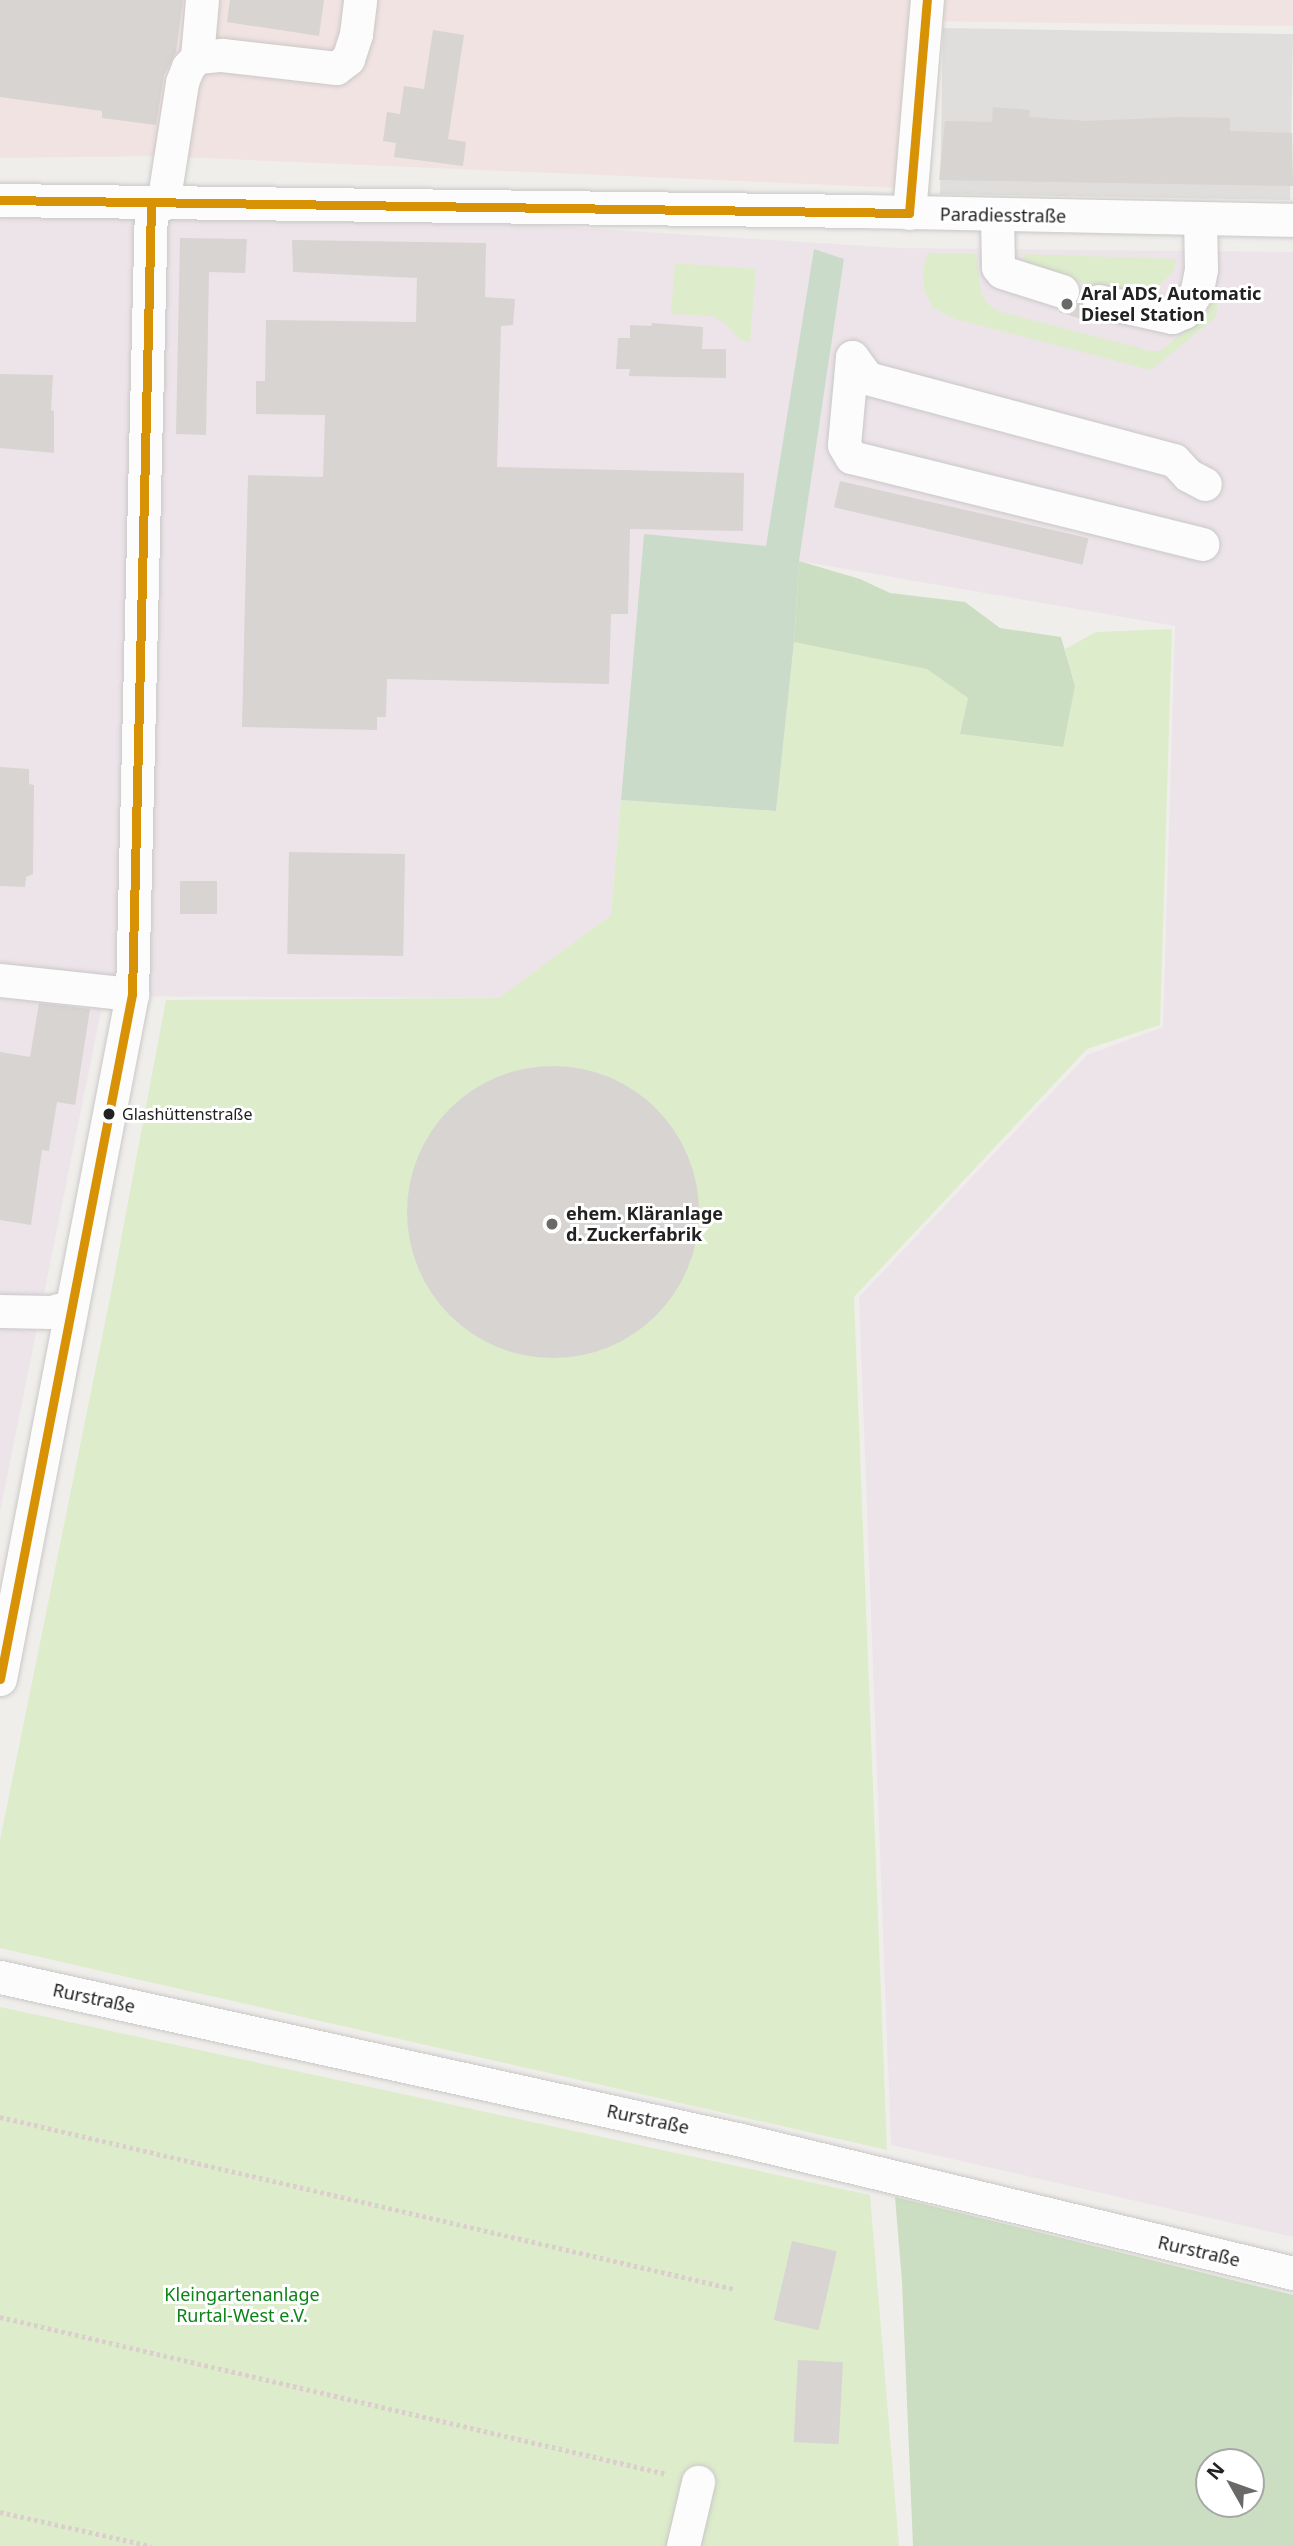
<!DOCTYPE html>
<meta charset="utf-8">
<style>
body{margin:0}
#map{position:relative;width:1293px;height:2546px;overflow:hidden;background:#f0eeeb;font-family:"Noto Sans",sans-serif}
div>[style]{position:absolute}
.residential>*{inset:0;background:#dfdedc;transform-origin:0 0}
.commercial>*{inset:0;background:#f1e3e1}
.industrial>*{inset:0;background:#ede4e9}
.grass>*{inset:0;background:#ddeccb}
.forest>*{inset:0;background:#cbdec1}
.cemetery>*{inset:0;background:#cadbca}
.building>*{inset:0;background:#d7d4d2;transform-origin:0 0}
.round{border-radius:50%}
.path>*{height:4.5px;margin-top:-2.25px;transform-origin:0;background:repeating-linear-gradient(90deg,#dccecd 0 3.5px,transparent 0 7px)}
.roads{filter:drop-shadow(0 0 2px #c9c8c7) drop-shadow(0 0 2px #c9c8c7)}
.minor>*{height:33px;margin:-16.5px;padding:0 16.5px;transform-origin:16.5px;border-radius:16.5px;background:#fdfcfc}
.bus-1>*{height:9px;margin:-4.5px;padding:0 4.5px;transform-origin:4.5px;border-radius:4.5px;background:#d79205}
.dots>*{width:19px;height:19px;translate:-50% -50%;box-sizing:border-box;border:4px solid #fff;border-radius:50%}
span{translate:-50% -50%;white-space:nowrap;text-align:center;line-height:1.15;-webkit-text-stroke:6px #fff;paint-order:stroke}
.bus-label{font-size:16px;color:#222}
.left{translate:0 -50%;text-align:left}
.street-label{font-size:18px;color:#222}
.poi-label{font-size:18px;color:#222;font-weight:700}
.park-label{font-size:18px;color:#0c8416}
.north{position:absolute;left:1195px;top:2448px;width:70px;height:70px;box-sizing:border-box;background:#fff;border:2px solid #a7a7a7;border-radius:50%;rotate:310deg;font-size:19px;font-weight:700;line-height:28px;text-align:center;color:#222}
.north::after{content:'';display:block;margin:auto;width:24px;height:32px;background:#6a6968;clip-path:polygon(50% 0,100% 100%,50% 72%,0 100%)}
</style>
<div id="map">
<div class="residential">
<div style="left:943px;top:28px;width:350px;height:166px;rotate:1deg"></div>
</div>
<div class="commercial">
<div style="clip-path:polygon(0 0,1293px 0,1293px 26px,918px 21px,903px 188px,155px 156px,0 158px)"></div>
</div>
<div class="industrial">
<div style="clip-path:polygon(186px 203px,899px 248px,1293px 252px,1293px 2237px,891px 2145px,859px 1297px,1087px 1055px,1163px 1027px,1175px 626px,799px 561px,844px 259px,814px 250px,766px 546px,644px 535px,611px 915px,499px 998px,104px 996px,0 1512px,0 204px)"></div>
</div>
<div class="grass">
<div style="clip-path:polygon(928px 253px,976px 254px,981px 293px,987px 303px,998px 311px,1151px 351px,1160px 351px,1208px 312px,1211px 296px,1219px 297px,1216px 317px,1151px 370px,955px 319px,933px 308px,924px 290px,923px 270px)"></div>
<div style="clip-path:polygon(1022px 254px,1177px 259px,1173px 272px,1161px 284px,1133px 295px,1038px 272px,1027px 265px)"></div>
<div style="clip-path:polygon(675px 263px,756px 269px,750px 342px,740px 340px,726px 324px,713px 316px,671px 314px)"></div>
<div style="clip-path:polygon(1172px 629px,1160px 1025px,1087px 1049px,854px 1297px,887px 2150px,0 1948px,0 1840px,110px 1298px,166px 1000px,499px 998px,611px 915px,621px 800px,776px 811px,794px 642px,927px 668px,968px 698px,960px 734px,1062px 747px,1075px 686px,1065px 649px,1096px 632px)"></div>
<div style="clip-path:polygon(0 2007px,870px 2195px,899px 2546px,0 2546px)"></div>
</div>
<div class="forest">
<div style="clip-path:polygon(799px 561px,860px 579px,890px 593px,965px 602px,1000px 628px,1061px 637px,1075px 686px,1063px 747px,960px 734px,968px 698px,927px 669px,794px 642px)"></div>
<div style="clip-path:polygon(evenodd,895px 2197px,1293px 2295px,1293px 2546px,913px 2546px,902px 2282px,895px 2197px,1251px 2462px,1251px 2504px,1209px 2504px,1209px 2462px,1251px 2462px)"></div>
</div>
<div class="cemetery">
<div style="clip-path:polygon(814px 249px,844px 259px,799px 561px,794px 642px,776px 811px,621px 800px,644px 534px,766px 546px)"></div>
</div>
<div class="building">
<div style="clip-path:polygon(0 0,183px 0,176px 52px,164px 75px,156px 125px,102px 118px,102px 111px,0 97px)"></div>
<div style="clip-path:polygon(230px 0,324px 0,319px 36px,227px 22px)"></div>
<div style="clip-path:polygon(433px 30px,464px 35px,448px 139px,466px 142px,463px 166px,394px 157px,396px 143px,383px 141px,387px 112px,400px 114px,404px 86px,424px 89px)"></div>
<div style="clip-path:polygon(993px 107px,1030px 110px,1029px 117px,1086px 121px,1180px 117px,1230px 118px,1230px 131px,1292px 133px,1293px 186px,939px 180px,945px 121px,992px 122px)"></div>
<div style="clip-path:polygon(180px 238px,247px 239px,245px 273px,209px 272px,206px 435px,176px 434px)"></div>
<div style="clip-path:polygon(292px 240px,486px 243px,485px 297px,515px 299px,513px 325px,501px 326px,497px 467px,744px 473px,743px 531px,630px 529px,628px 614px,611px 614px,609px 684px,387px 679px,386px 717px,377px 717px,377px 730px,242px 727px,248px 475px,323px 477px,325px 415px,256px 414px,256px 381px,265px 381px,266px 320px,416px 322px,417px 278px,293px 272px)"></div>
<div style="clip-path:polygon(1080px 296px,1081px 307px,1092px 322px,1058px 312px,1074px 306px)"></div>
<div style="clip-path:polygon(652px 323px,703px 327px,702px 349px,726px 349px,726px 378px,629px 376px,630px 369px,616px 369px,618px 338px,630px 338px,630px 325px,651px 326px)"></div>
<div style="clip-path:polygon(0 374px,53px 375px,51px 410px,54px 411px,54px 453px,0 448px)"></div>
<div style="left:840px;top:481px;width:255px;height:27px;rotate:13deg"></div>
<div style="clip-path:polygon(0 767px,29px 769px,29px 784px,34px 785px,33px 874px,26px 877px,25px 887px,0 886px)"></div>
<div style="left:289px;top:852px;width:116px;height:102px;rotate:1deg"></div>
<div style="left:180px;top:881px;width:37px;height:33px"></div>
<div style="clip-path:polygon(39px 1003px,90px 1009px,75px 1105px,57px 1102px,49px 1151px,42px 1150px,31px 1225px,0 1220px,0 1052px,30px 1057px)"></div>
<div class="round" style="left:407px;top:1066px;width:292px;height:292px"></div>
<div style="left:792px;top:2241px;width:46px;height:81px;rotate:13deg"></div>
<div style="left:798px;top:2360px;width:45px;height:82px;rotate:3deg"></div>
</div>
<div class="path">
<div style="left:0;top:2117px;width:754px;rotate:13.19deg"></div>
<div style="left:0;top:2317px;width:685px;rotate:13.25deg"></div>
<div style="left:0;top:2512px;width:155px;rotate:12.7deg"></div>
</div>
<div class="roads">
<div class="minor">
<div style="left:197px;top:57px;width:57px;rotate:-85deg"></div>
<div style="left:0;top:200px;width:867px;rotate:0.73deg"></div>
<div style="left:867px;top:211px;width:426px;rotate:1.2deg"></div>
<div style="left:163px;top:204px;width:123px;rotate:-81.1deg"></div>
<div style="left:182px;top:82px;width:16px;rotate:-68deg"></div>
<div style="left:188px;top:67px;width:13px;rotate:-48deg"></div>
<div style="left:197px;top:57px;width:25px;rotate:-5deg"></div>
<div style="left:222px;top:55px;width:115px;rotate:6.5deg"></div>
<div style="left:336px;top:68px;width:15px;rotate:-37deg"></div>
<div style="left:348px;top:59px;width:26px;rotate:-72deg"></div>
<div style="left:356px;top:34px;width:34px;rotate:-83deg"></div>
<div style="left:909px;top:213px;width:214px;rotate:-85.2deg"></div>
<div style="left:997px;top:215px;width:52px;rotate:88.9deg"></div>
<div style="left:998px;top:267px;width:6px;rotate:51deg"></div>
<div style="left:1002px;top:272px;width:63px;rotate:17.6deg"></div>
<div style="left:1099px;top:301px;width:75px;rotate:12.4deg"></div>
<div style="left:1172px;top:317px;width:13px;rotate:-23deg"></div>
<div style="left:1184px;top:312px;width:26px;rotate:-59deg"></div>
<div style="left:1197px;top:290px;width:21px;rotate:-79deg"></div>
<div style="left:1201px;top:269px;width:51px;rotate:-91.1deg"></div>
<div style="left:852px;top:357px;width:88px;rotate:95.2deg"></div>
<div style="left:844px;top:445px;width:14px;rotate:60deg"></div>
<div style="left:851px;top:457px;width:362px;rotate:13.9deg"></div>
<div style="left:852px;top:357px;width:26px;rotate:54deg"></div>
<div style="left:867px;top:378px;width:318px;rotate:15deg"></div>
<div style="left:1174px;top:460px;width:21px;rotate:47deg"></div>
<div style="left:1188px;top:475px;width:19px;rotate:28deg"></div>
<div style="left:0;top:980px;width:133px;rotate:6.1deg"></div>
<div style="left:0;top:1311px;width:51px;rotate:1.1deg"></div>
<div style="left:51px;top:1312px;width:20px;rotate:-15deg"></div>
<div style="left:0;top:1679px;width:698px;rotate:-79.09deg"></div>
<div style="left:132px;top:994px;width:790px;rotate:-88.62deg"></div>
<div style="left:0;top:1977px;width:755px;rotate:12.4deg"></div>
<div style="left:737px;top:2139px;width:572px;rotate:13.55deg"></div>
<div style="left:683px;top:2546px;width:66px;rotate:-76.8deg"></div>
</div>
</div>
<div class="bus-1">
<div style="left:0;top:200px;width:909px;rotate:0.82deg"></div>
<div style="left:909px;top:213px;width:214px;rotate:-85.2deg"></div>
<div style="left:0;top:1679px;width:698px;rotate:-79.09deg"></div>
<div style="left:132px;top:994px;width:790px;rotate:-88.62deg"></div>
</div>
<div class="dots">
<div style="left:1067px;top:304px;background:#6a6968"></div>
<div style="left:109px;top:1114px;background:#222"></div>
<div style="left:552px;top:1224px;background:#6a6968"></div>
</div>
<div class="bus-label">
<span class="left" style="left:122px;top:1114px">Glashüttenstraße</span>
</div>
<div class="street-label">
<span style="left:1003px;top:215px;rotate:1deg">Paradiesstraße</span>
<span style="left:94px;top:1998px;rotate:12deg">Rurstraße</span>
<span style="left:648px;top:2119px;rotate:12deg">Rurstraße</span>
<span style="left:1199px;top:2251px;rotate:13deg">Rurstraße</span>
</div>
<div class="poi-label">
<span class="left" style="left:1081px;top:304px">Aral ADS, Automatic<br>Diesel Station</span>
<span class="left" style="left:566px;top:1224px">ehem. Kläranlage<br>d. Zuckerfabrik</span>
</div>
<div class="park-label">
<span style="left:242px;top:2305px">Kleingartenanlage<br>Rurtal-West e.V.</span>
</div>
<div class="north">N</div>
</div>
